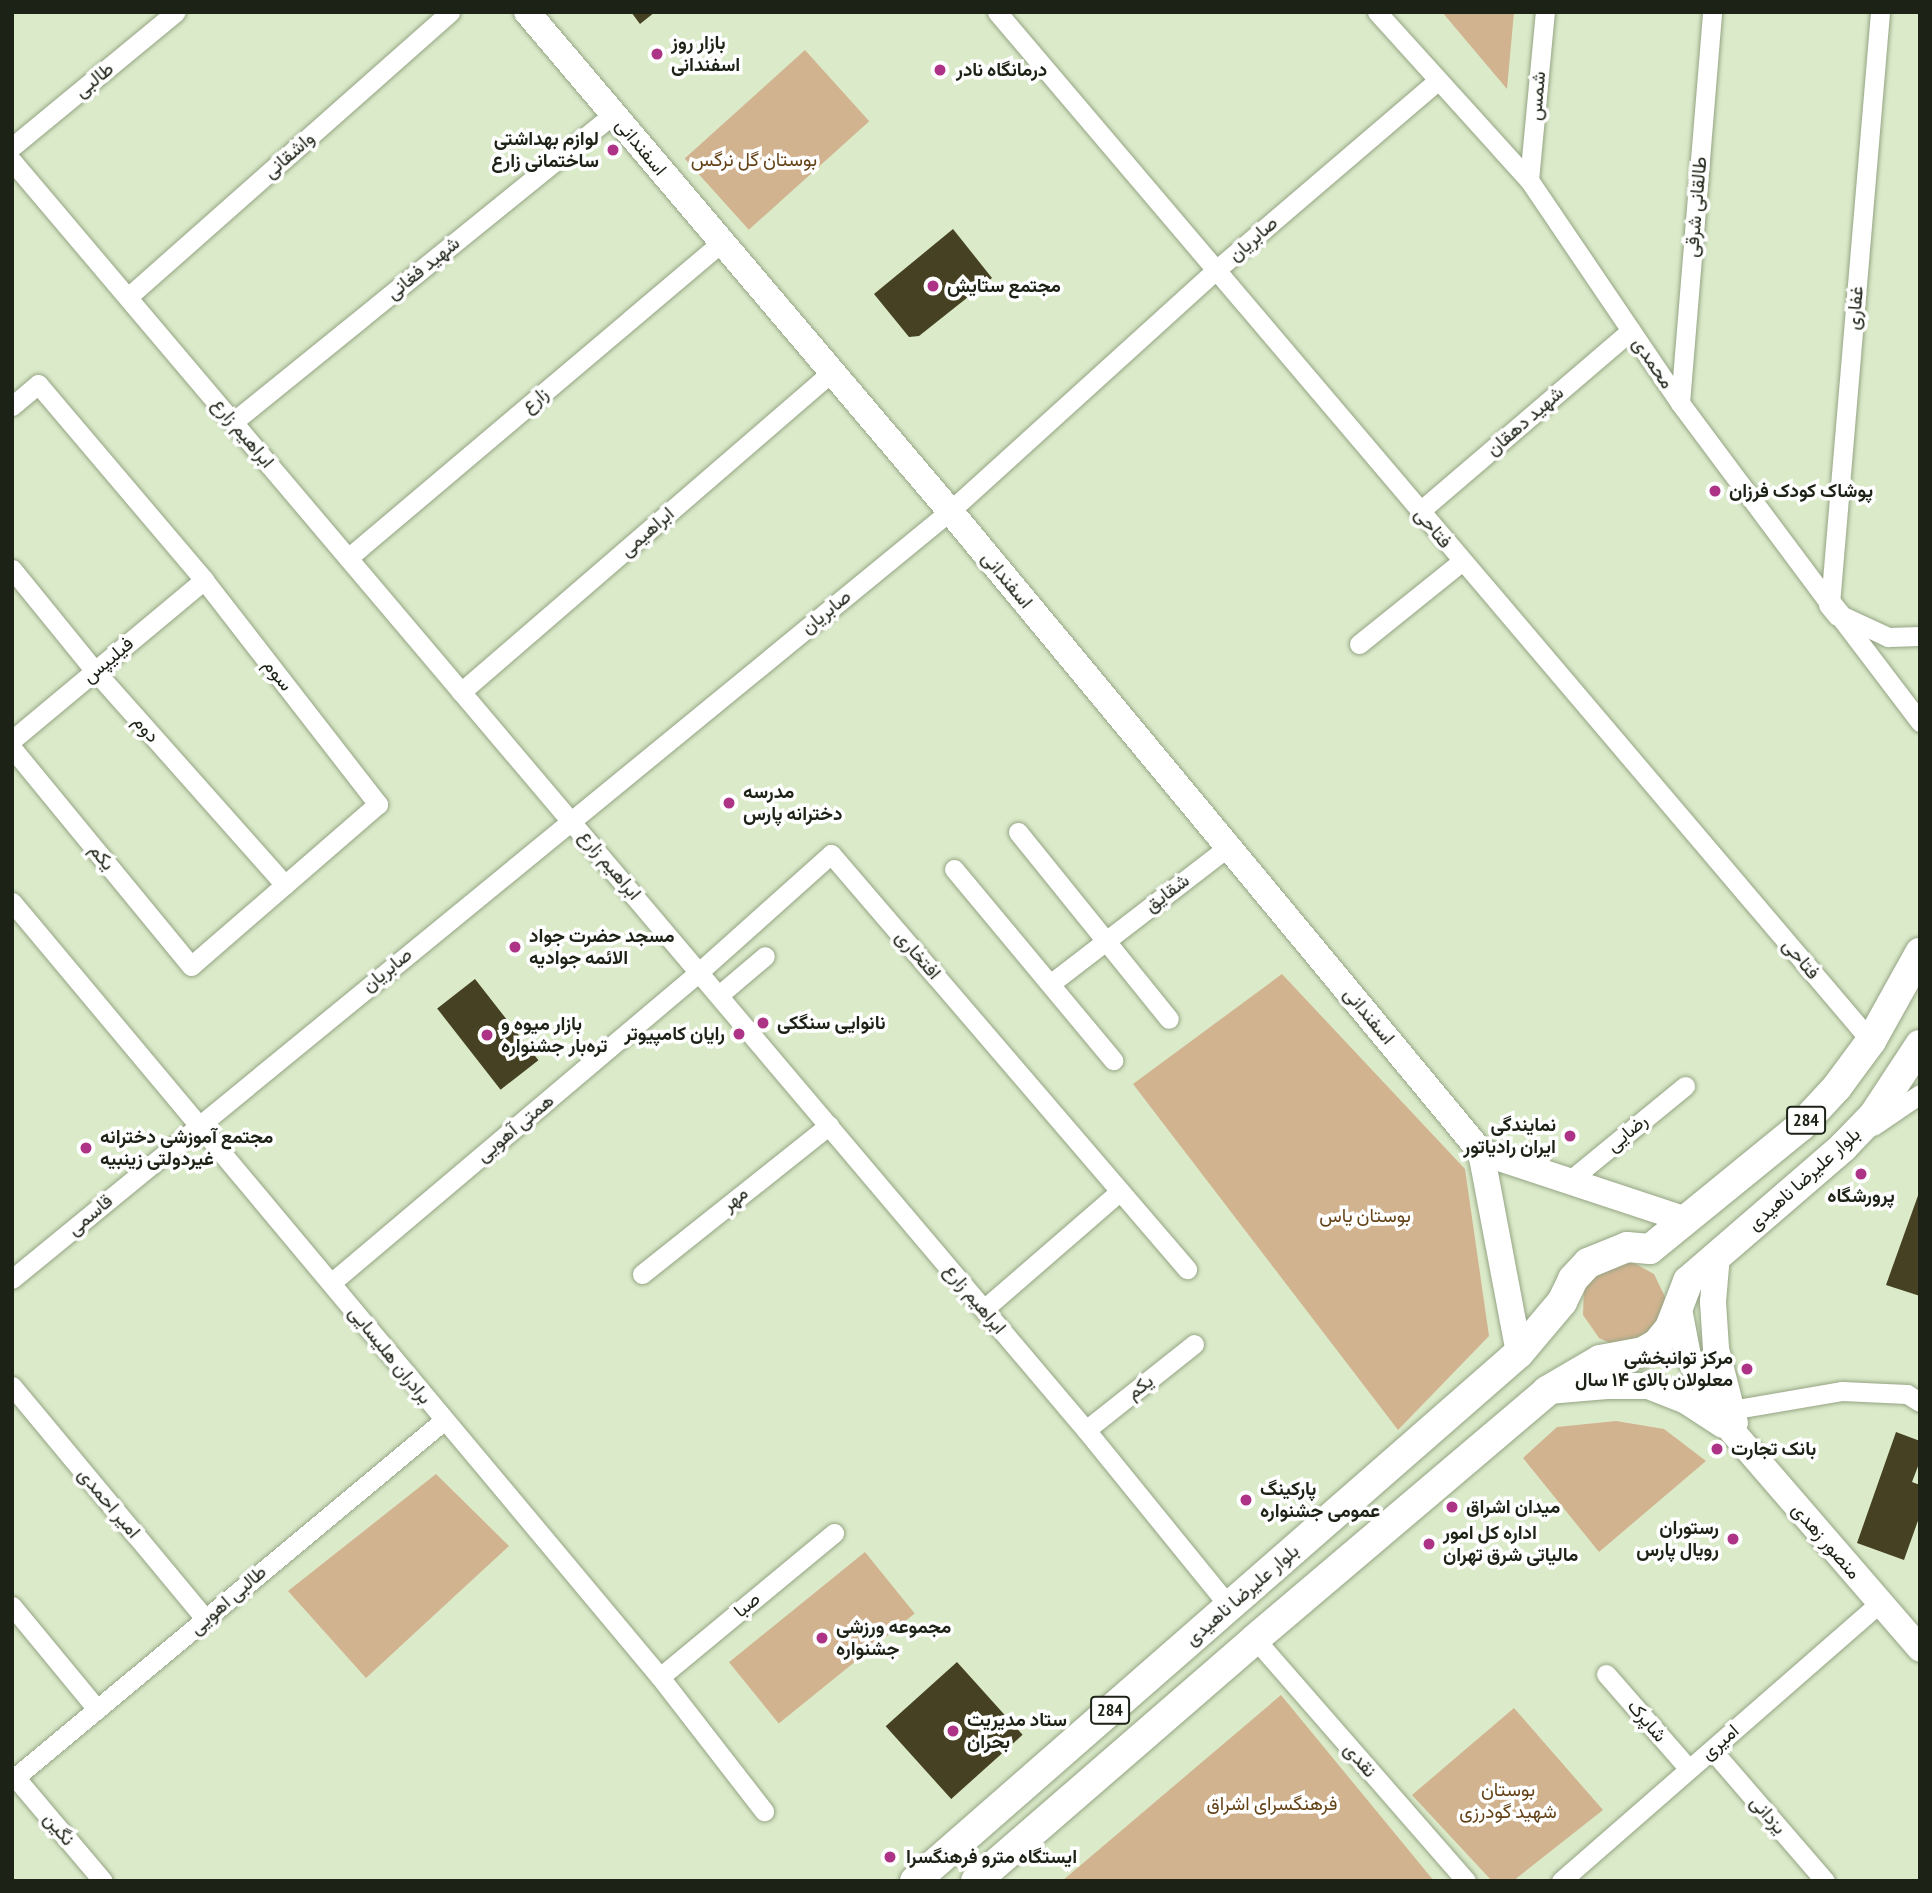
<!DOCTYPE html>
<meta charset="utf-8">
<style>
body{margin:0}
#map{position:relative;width:1932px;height:1893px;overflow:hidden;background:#dbebca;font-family:"PT Sans Narrow",Vazirmatn,sans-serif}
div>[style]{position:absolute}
.green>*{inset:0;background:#d2b390;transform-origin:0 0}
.building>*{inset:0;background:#464122;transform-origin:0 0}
.roads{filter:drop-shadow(0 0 2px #95a484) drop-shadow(0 0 2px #95a484)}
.minor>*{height:19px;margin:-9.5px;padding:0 9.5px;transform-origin:9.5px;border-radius:9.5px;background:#fff}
.tertiary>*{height:23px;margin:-11.5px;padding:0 11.5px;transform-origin:11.5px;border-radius:11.5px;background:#fff}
.secondary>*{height:26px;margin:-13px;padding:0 13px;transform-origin:13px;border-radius:13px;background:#fff}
.primary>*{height:30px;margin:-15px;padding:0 15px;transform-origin:15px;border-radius:15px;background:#fff}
.dots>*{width:19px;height:19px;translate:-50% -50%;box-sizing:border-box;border:4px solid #fff;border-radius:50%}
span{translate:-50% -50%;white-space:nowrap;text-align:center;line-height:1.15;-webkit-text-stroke:7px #fff;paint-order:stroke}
.shield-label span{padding:2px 5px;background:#fff;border:2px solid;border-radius:5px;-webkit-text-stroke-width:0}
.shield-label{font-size:18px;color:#1c2216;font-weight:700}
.poi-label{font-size:19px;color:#1c2216;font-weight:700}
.left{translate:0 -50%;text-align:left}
.right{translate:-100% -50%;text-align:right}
.street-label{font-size:19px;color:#1c2216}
.park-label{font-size:19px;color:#644217}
.frame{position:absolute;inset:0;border:14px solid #1c2216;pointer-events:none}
</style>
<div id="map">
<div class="green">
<div style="clip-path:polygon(1442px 12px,1514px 12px,1507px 89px)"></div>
<div style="left:805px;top:50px;width:96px;height:162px;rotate:48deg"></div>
<div style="clip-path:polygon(1282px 974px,1465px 1169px,1489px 1336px,1398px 1430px,1133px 1084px)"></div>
<div style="clip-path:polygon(1630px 1261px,1654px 1274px,1666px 1299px,1651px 1336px,1612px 1344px,1599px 1338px,1583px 1315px,1584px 1288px,1592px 1275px)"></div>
<div style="clip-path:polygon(1616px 1421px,1664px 1429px,1706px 1461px,1599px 1552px,1523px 1458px,1557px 1427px)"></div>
<div style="clip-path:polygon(436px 1474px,509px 1546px,366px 1678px,288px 1591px)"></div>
<div style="left:865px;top:1552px;width:79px;height:175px;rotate:51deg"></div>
<div style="clip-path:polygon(1281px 1695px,1434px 1881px,1062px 1881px)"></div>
<div style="clip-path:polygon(1514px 1708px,1603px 1810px,1513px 1881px,1492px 1881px,1412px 1795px)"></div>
</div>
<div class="building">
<div style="clip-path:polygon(631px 12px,655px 12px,640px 24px)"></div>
<div style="clip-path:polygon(953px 229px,992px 278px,919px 336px,909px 337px,874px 294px)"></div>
<div style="left:475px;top:979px;width:103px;height:48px;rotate:52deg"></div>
<div style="clip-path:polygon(1920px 1190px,1920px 1296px,1886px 1285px)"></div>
<div style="clip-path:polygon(1896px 1432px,1920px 1441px,1920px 1461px,1912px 1482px,1920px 1485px,1920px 1515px,1904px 1560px,1857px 1543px)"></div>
<div style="left:957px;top:1662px;width:98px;height:96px;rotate:48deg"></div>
</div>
<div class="roads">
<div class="minor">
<div style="left:997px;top:12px;width:1350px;rotate:49.66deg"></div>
<div style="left:1377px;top:12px;width:227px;rotate:47.9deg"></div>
<div style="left:1529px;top:180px;width:269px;rotate:55.9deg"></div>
<div style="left:1680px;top:403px;width:251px;rotate:53.3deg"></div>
<div style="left:12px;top:147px;width:212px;rotate:-39.5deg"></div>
<div style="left:12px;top:161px;width:1662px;rotate:49.76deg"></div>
<div style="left:1086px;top:1430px;width:227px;rotate:50.9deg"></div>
<div style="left:1529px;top:180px;width:169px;rotate:-84.6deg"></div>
<div style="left:128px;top:297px;width:430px;rotate:-41.5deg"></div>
<div style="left:1680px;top:403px;width:392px;rotate:-85.3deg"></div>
<div style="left:12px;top:406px;width:34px;rotate:-40deg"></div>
<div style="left:38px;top:384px;width:257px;rotate:49.7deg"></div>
<div style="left:204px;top:580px;width:284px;rotate:52.2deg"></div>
<div style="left:378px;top:804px;width:247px;rotate:139.1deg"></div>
<div style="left:191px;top:966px;width:282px;rotate:-129.4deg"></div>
<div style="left:233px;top:422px;width:489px;rotate:-39deg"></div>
<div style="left:1419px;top:512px;width:279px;rotate:-40.6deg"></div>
<div style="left:348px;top:558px;width:490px;rotate:-40.2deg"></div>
<div style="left:12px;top:569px;width:132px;rotate:50.9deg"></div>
<div style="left:95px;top:671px;width:286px;rotate:48.4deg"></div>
<div style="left:1830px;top:604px;width:594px;rotate:-85.17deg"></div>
<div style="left:1838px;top:614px;width:136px;rotate:52.8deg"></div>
<div style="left:1843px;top:616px;width:50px;rotate:25deg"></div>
<div style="left:1888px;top:637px;width:32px;rotate:-2deg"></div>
<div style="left:1359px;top:644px;width:131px;rotate:-38.8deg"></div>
<div style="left:461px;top:692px;width:490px;rotate:-40.8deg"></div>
<div style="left:12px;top:740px;width:250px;rotate:-39.8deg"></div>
<div style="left:1018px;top:832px;width:240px;rotate:51.1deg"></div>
<div style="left:954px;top:869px;width:249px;rotate:50.2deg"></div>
<div style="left:12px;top:902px;width:1010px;rotate:50.1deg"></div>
<div style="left:660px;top:1677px;width:170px;rotate:52.2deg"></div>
<div style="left:1050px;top:984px;width:225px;rotate:-37.6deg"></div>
<div style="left:719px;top:995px;width:60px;rotate:-40.3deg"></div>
<div style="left:1873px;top:1126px;width:57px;rotate:-34.2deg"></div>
<div style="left:1569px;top:1181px;width:150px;rotate:-39.3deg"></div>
<div style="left:642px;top:1274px;width:239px;rotate:-38.5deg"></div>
<div style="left:12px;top:1279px;width:1212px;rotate:-39.31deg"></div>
<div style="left:950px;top:511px;width:359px;rotate:-42.2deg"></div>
<div style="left:1216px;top:270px;width:291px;rotate:-40.5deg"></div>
<div style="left:331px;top:1283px;width:482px;rotate:-40.2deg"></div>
<div style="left:699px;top:972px;width:177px;rotate:-41.8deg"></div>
<div style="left:831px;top:854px;width:547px;rotate:49.38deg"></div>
<div style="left:984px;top:1309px;width:180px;rotate:-40.9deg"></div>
<div style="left:12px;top:1386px;width:304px;rotate:50.3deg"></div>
<div style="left:1731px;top:1410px;width:113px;rotate:-9.7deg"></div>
<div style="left:1842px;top:1391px;width:65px;rotate:2.6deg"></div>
<div style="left:1907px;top:1394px;width:15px;rotate:32deg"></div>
<div style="left:1086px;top:1430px;width:138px;rotate:-38.5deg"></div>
<div style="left:12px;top:1606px;width:134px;rotate:50.5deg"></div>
<div style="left:1255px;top:1639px;width:321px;rotate:48.9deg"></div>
<div style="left:1606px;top:1674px;width:126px;rotate:48.9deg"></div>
<div style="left:660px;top:1677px;width:226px;rotate:-39.6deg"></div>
<div style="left:1712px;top:1750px;width:173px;rotate:49.2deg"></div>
<div style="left:15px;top:1777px;width:136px;rotate:49.8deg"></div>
<div style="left:12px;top:1780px;width:561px;rotate:-39.79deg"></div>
<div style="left:1561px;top:1881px;width:423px;rotate:-41.1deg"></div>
</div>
<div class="tertiary">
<div style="left:1830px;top:604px;width:13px;rotate:51deg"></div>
</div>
<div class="secondary">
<div style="left:527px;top:12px;width:654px;rotate:49.71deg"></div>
<div style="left:950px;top:511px;width:832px;rotate:50.36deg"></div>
<div style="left:1481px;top:1152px;width:205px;rotate:79.3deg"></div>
<div style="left:1481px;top:1152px;width:217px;rotate:18.3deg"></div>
<div style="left:1717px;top:1255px;width:47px;rotate:94.9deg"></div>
<div style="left:1713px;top:1302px;width:47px;rotate:86.3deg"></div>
<div style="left:1716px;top:1349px;width:76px;rotate:75.6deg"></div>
<div style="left:1678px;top:1304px;width:53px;rotate:79.1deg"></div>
<div style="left:1688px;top:1356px;width:88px;rotate:59.4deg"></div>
<div style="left:1733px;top:1432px;width:286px;rotate:49.2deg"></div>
<div style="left:1548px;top:1391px;width:59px;rotate:-4.8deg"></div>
<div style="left:1607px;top:1386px;width:41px"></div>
<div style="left:1648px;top:1386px;width:41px;rotate:21.5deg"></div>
<div style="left:1686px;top:1401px;width:44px;rotate:33deg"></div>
</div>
<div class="primary">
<div style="left:915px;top:1881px;width:802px;rotate:-41.16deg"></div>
<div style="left:1519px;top:1353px;width:67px;rotate:-49.9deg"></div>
<div style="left:1562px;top:1302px;width:25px;rotate:-64deg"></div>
<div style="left:1573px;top:1279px;width:22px;rotate:-47deg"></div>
<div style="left:1588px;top:1263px;width:42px;rotate:-22.3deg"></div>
<div style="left:1627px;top:1247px;width:23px;rotate:5deg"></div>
<div style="left:1650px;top:1249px;width:195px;rotate:-39.2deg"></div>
<div style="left:1801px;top:1126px;width:53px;rotate:-47.3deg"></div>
<div style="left:1837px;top:1087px;width:57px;rotate:-53.5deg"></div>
<div style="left:1871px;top:1041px;width:101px;rotate:-60.9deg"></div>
<div style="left:976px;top:1881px;width:369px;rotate:-40.9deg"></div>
<div style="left:1255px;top:1639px;width:383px;rotate:-40.3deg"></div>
<div style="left:1547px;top:1391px;width:61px;rotate:-30.3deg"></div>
<div style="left:1600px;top:1360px;width:44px;rotate:-10.5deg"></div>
<div style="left:1643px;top:1352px;width:16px;rotate:-30deg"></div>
<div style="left:1657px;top:1344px;width:21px;rotate:-51deg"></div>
<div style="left:1670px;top:1328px;width:50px;rotate:-69deg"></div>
<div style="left:1688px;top:1281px;width:205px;rotate:-40.8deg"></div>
<div style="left:1843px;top:1147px;width:45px;rotate:-45.9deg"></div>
<div style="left:1874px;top:1115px;width:84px;rotate:-56.7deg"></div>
</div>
</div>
<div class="dots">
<div style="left:657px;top:54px;background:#ad3387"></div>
<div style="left:940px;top:70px;background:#ad3387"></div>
<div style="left:613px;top:150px;background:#ad3387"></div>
<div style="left:933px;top:286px;background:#ad3387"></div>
<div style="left:1715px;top:491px;background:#ad3387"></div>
<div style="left:729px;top:803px;background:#ad3387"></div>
<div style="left:515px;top:947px;background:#ad3387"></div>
<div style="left:763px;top:1023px;background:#ad3387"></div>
<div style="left:739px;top:1034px;background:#ad3387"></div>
<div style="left:487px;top:1035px;background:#ad3387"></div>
<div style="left:1570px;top:1136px;background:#ad3387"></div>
<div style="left:86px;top:1148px;background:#ad3387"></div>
<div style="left:1861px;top:1174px;background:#ad3387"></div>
<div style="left:1747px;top:1369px;background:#ad3387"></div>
<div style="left:1717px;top:1449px;background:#ad3387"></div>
<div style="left:1246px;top:1500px;background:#ad3387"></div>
<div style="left:1452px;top:1507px;background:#ad3387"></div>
<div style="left:1733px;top:1539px;background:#ad3387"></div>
<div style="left:1429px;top:1544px;background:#ad3387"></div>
<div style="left:822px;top:1638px;background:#ad3387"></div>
<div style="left:953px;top:1731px;background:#ad3387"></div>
<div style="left:890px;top:1857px;background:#ad3387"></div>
</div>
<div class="shield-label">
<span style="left:1806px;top:1120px">284</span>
<span style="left:1110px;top:1710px">284</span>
</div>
<div class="poi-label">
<span class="left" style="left:671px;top:54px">بازار روز<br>اسفندانی</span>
<span class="left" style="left:956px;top:70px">درمانگاه نادر</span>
<span class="right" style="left:599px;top:150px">لوازم بهداشتی<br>ساختمانی زارع</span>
<span class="left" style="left:947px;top:286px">مجتمع ستایش</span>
<span class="left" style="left:1729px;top:491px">پوشاک کودک فرزان</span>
<span class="left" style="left:743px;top:803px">مدرسه<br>دخترانه پارس</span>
<span class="left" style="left:529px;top:947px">مسجد حضرت جواد<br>الائمه جوادیه</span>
<span class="left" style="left:777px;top:1023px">نانوایی سنگکی</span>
<span class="left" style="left:501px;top:1035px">بازار میوه و<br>تره‌بار جشنواره</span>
<span class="right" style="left:725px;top:1034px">رایان کامپیوتر</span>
<span class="right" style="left:1556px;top:1136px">نمایندگی<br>ایران رادیاتور</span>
<span class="left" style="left:100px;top:1148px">مجتمع آموزشی دخترانه<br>غیردولتی زینبیه</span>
<span style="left:1861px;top:1196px">پرورشگاه</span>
<span class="right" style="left:1733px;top:1369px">مرکز توانبخشی<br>معلولان بالای ۱۴ سال</span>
<span class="left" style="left:1731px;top:1449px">بانک تجارت</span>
<span class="left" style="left:1260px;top:1500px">پارکینگ<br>عمومی جشنواره</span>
<span class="left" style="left:1466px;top:1507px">میدان اشراق</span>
<span class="right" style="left:1719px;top:1539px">رستوران<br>رویال پارس</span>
<span class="left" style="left:1443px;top:1544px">اداره کل امور<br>مالیاتی شرق تهران</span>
<span class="left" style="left:836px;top:1638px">مجموعه ورزشی<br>جشنواره</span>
<span class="left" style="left:967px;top:1731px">ستاد مدیریت<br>بحران</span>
<span class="left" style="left:906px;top:1857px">ایستگاه مترو فرهنگسرا</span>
</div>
<div class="street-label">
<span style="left:94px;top:80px;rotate:-39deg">طالبی</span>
<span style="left:1537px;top:96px;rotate:-85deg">شمس</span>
<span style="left:641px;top:147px;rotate:50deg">اسفندانی</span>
<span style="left:289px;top:155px;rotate:-41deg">واشقانی</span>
<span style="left:1696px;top:207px;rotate:-85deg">طالقانی شرقی</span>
<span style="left:1253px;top:239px;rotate:-41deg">صابریان</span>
<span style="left:423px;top:268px;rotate:-39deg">شهید فغانی</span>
<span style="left:1855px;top:308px;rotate:-85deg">غفاری</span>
<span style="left:1653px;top:363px;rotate:56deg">محمدی</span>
<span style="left:535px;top:400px;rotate:-40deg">زارع</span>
<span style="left:1525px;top:421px;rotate:-41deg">شهید دهقان</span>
<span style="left:243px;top:433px;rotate:50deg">ابراهیم زارع</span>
<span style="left:1433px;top:528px;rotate:50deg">فتاحی</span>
<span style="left:647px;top:532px;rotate:-41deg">ابراهیمی</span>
<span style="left:1007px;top:580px;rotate:50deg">اسفندانی</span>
<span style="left:826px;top:612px;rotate:-39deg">صابریان</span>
<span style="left:108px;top:660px;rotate:-40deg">فیلیپس</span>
<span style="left:278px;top:675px;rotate:52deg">سوم</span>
<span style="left:146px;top:729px;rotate:49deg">دوم</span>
<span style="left:102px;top:857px;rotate:51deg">یکم</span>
<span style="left:610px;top:865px;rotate:50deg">ابراهیم زارع</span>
<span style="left:1167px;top:893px;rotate:-37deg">شقایق</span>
<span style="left:918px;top:955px;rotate:49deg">افتخاری</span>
<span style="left:1801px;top:959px;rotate:50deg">فتاحی</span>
<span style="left:387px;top:970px;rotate:-39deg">صابریان</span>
<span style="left:1369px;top:1016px;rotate:50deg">اسفندانی</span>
<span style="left:515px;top:1128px;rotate:-40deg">همتی آهویی</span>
<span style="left:1627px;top:1133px;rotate:-40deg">رضایی</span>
<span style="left:1804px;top:1179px;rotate:-42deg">بلوار علیرضا ناهیدی</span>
<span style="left:735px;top:1199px;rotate:-39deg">مهر</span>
<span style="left:90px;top:1215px;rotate:-40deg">قاسمی</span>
<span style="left:975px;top:1299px;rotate:50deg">ابراهیم زارع</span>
<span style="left:390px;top:1355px;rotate:51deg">برادران هلیسایی</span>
<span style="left:1140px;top:1387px;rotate:-38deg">یکم</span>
<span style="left:109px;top:1503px;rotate:50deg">امیر احمدی</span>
<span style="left:1826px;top:1541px;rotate:49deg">منصور زهدی</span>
<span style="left:1242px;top:1595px;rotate:-41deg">بلوار علیرضا ناهیدی</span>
<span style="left:228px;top:1600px;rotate:-41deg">طالبی اهویی</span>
<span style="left:747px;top:1605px;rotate:-40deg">صبا</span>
<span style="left:1647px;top:1721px;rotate:49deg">شاپرک</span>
<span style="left:1720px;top:1742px;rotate:-41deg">امیری</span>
<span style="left:1360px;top:1760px;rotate:49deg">نقدی</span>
<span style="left:1768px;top:1815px;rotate:49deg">یزدانی</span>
<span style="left:59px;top:1829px;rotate:50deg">نگین</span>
</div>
<div class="park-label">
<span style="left:754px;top:160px">بوستان گل نرگس</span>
<span style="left:1365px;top:1216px">بوستان یاس</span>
<span style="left:1508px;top:1801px">بوستان<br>شهید گودرزی</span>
<span style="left:1272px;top:1804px">فرهنگسرای اشراق</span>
</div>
<div class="frame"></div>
</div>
